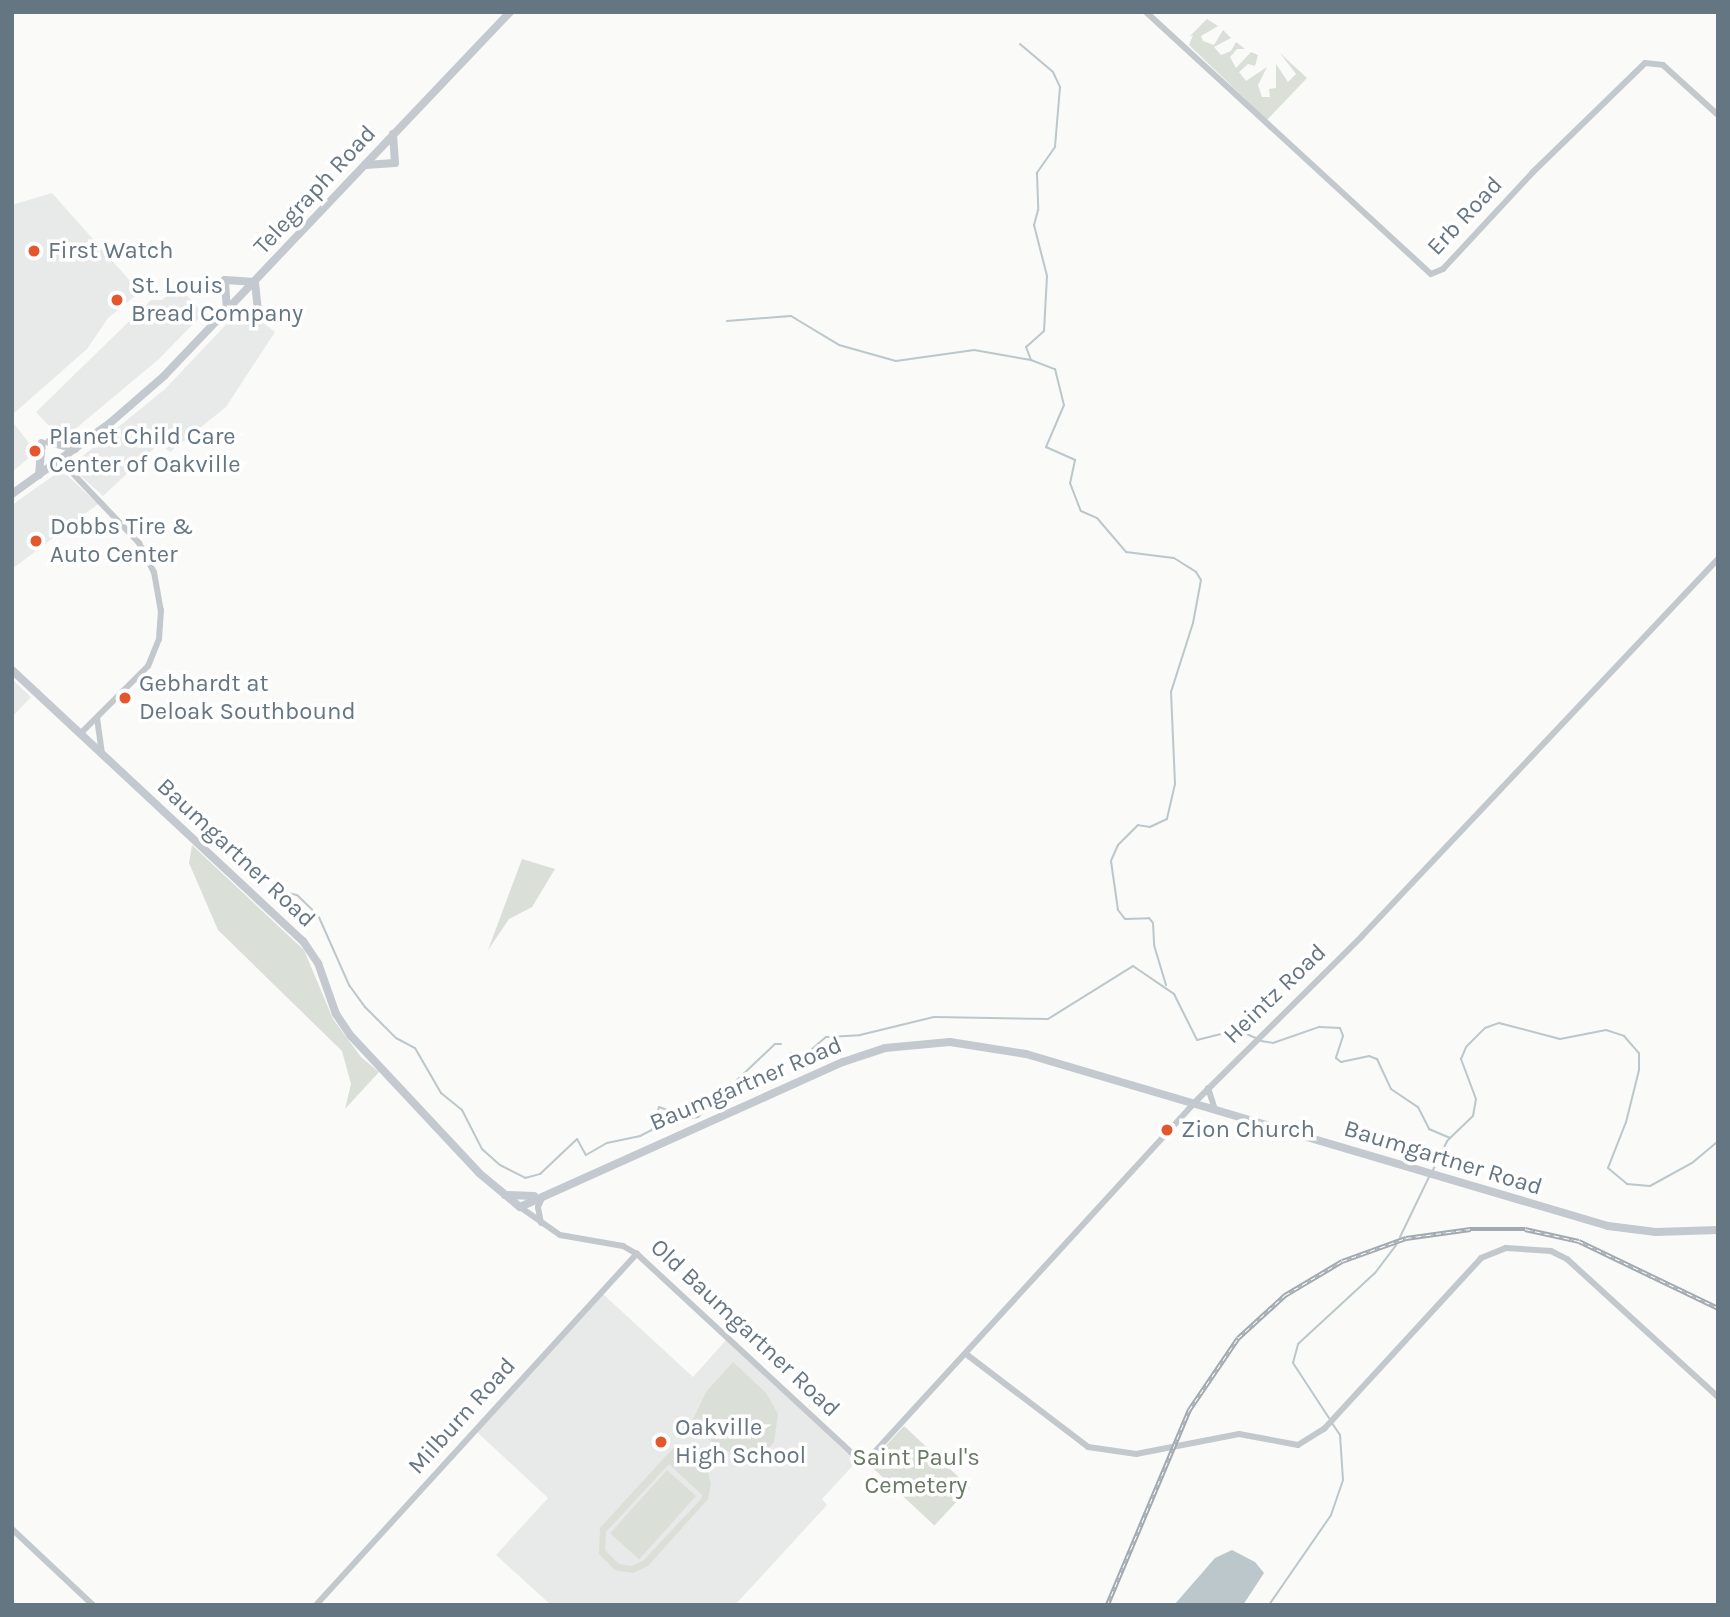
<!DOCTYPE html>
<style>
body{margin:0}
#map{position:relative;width:1730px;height:1617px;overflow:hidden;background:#fafaf8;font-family:Karla,sans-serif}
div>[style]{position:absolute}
.built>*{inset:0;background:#e8e9e9}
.green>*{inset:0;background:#dadfd7;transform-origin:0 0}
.water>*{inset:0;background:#bbc7cb}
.stream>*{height:2px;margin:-1px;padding:0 1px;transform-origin:1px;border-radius:1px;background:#bbc7cb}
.minor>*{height:6px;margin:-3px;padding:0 3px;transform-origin:3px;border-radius:3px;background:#c3c8cc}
.major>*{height:8px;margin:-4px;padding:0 4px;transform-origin:4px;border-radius:4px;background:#c3c9ce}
.rail>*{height:4.5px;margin-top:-2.25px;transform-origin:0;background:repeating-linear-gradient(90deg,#fff 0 5px,#a2aab0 0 10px);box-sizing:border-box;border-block:2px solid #a2aab0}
.dots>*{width:19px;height:19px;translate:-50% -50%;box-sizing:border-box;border:4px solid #fff;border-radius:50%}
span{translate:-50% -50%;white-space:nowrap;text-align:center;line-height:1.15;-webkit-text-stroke:7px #fff;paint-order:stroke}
.street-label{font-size:24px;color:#657683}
.poi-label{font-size:24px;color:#657683}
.left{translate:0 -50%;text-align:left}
.park-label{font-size:24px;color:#687a64}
.frame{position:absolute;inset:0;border:14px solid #657683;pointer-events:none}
</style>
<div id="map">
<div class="built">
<div style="clip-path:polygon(52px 193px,140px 292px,108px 318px,87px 349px,12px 415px,12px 205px)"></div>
<div style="clip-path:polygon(178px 285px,203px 314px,159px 359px,62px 440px,36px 412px,151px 300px,162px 300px)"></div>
<div style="clip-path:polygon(249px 312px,275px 332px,226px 407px,170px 452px,160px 443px,103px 496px,73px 469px,74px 463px,165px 389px,237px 313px)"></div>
<div style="clip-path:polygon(12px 421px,36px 452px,12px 472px)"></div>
<div style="clip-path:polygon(57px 473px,67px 475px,98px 504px,12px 569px,12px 505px)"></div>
<div style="clip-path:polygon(12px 679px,31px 697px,12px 717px)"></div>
<div style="clip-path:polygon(603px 1294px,693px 1377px,727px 1339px,857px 1461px,822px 1499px,827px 1505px,735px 1605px,551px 1605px,496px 1555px,548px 1498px,477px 1432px)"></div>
</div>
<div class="green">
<div style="clip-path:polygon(1207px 19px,1218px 26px,1201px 36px,1203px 41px,1214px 45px,1223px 30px,1231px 38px,1214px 47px,1221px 55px,1231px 51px,1236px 42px,1245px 49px,1237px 49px,1230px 57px,1236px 68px,1251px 52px,1258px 55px,1255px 66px,1248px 64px,1239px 72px,1246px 81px,1267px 67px,1258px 85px,1262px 97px,1270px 97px,1269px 89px,1276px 88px,1276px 64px,1288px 82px,1296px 74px,1280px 53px,1307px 78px,1267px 120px,1189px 45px,1193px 35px,1189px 37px)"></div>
<div style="clip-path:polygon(192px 845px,304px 950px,333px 1019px,361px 1057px,379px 1072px,345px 1109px,351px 1084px,342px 1051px,218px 930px,189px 863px)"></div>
<div style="clip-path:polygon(522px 859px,555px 869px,532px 907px,509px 919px,488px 950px)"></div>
<div style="clip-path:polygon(733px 1362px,766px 1393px,778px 1414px,774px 1442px,753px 1466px,689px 1428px,706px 1392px)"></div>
<div style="left:904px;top:1426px;width:90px;height:52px;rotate:43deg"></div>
<div style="clip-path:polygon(evenodd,675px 1446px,707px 1469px,711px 1484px,708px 1499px,648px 1566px,633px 1573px,615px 1570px,599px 1554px,600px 1528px,675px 1446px,669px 1464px,702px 1495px,701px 1499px,644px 1560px,632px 1566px,619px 1564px,605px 1550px,606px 1532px,669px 1464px)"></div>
<div style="left:667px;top:1470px;width:39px;height:85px;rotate:42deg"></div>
</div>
<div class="water">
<div style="clip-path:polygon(1232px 1550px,1255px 1562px,1264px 1573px,1243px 1605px,1174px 1605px,1215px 1558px)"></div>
</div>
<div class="stream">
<div style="left:1020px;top:44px;width:43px;rotate:40.3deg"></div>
<div style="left:1053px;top:72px;width:17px;rotate:65deg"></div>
<div style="left:1060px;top:87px;width:60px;rotate:94.8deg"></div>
<div style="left:1055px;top:147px;width:32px;rotate:125deg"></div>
<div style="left:1037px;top:173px;width:37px;rotate:88deg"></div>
<div style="left:1038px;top:210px;width:16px;rotate:105deg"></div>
<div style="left:1034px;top:225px;width:53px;rotate:75.7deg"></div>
<div style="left:1047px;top:276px;width:55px;rotate:93.1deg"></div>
<div style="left:1044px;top:331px;width:24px;rotate:138deg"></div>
<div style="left:1026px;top:347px;width:14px;rotate:69deg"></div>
<div style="left:727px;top:321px;width:64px;rotate:-4.5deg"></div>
<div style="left:791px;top:316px;width:56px;rotate:31.1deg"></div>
<div style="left:839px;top:345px;width:59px;rotate:15.7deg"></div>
<div style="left:896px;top:361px;width:79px;rotate:-8deg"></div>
<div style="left:974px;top:350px;width:58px;rotate:10deg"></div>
<div style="left:1031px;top:360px;width:26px;rotate:21deg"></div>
<div style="left:1055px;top:369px;width:37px;rotate:76deg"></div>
<div style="left:1064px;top:405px;width:46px;rotate:113.2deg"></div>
<div style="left:1046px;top:447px;width:32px;rotate:24deg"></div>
<div style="left:1075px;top:460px;width:24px;rotate:102deg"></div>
<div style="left:1070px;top:483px;width:30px;rotate:69deg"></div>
<div style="left:1081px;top:511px;width:17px;rotate:24deg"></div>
<div style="left:1097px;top:518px;width:45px;rotate:49.5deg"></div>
<div style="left:1126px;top:552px;width:48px;rotate:7.1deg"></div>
<div style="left:1174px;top:558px;width:26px;rotate:32deg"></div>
<div style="left:1196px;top:572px;width:9px;rotate:58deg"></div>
<div style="left:1201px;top:580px;width:44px;rotate:100.5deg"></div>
<div style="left:1193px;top:623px;width:72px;rotate:107.7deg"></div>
<div style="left:1171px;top:692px;width:92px;rotate:87.5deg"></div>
<div style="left:1175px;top:784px;width:36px;rotate:103deg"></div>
<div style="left:1167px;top:819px;width:19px;rotate:155deg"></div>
<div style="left:1150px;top:827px;width:12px;rotate:-171deg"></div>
<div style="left:1138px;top:825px;width:28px;rotate:135deg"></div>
<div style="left:1118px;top:845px;width:17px;rotate:114deg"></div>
<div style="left:1111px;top:861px;width:49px;rotate:81.9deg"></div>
<div style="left:1118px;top:910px;width:11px;rotate:52deg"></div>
<div style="left:1125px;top:919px;width:24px;rotate:-2deg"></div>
<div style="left:1149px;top:918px;width:6px;rotate:51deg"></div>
<div style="left:1153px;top:923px;width:22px;rotate:87deg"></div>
<div style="left:1154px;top:945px;width:42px;rotate:73.3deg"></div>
<div style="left:284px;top:892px;width:13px;rotate:13deg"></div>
<div style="left:297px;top:895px;width:29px;rotate:44deg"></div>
<div style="left:318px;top:915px;width:77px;rotate:66.1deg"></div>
<div style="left:349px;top:985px;width:27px;rotate:54deg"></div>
<div style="left:365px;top:1007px;width:44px;rotate:45deg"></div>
<div style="left:396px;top:1038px;width:21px;rotate:28deg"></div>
<div style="left:415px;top:1048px;width:52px;rotate:60deg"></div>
<div style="left:441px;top:1093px;width:27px;rotate:39deg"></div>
<div style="left:462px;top:1110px;width:44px;rotate:62.9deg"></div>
<div style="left:482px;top:1149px;width:24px;rotate:42deg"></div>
<div style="left:500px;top:1165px;width:28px;rotate:27deg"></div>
<div style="left:525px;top:1178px;width:16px;rotate:-15deg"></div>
<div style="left:540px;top:1174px;width:51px;rotate:-43.4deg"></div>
<div style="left:577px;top:1139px;width:18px;rotate:61deg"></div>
<div style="left:586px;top:1155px;width:24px;rotate:-30deg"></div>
<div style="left:607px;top:1143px;width:34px;rotate:-12deg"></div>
<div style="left:640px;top:1136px;width:13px;rotate:-27deg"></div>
<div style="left:652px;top:1130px;width:24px;rotate:-73deg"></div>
<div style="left:659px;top:1107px;width:33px;rotate:20deg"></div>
<div style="left:690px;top:1118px;width:8px;rotate:-7deg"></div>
<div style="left:698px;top:1117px;width:106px;rotate:-43.5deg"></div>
<div style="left:775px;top:1044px;width:6px"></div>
<div style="left:1261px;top:1041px;width:12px;rotate:9deg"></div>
<div style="left:1273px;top:1043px;width:49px;rotate:-19.2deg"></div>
<div style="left:1319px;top:1027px;width:21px;rotate:3deg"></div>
<div style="left:1340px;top:1028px;width:9px;rotate:69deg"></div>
<div style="left:1343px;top:1036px;width:23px;rotate:108deg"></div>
<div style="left:1336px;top:1058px;width:6px;rotate:39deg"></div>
<div style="left:1341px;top:1062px;width:29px;rotate:-12deg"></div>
<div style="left:1369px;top:1056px;width:9px;rotate:21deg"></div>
<div style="left:1377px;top:1059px;width:33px;rotate:65deg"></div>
<div style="left:1391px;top:1089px;width:32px;rotate:34deg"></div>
<div style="left:1418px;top:1107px;width:25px;rotate:63deg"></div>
<div style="left:1429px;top:1129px;width:23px;rotate:23deg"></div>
<div style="left:791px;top:1053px;width:13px;rotate:13deg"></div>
<div style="left:804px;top:1056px;width:29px;rotate:-41deg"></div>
<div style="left:826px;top:1037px;width:34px;rotate:-3deg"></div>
<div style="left:860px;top:1035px;width:76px;rotate:-13.7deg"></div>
<div style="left:934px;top:1017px;width:114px;rotate:1deg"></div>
<div style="left:1048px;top:1019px;width:100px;rotate:-31.9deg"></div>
<div style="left:1133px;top:966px;width:50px;rotate:34.3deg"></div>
<div style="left:1174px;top:994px;width:51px;rotate:63.4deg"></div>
<div style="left:1197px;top:1040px;width:41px;rotate:-14deg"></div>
<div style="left:1237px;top:1030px;width:21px;rotate:23deg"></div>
<div style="left:1433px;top:1170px;width:32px;rotate:-64deg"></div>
<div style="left:1447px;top:1141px;width:36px;rotate:-44deg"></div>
<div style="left:1473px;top:1116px;width:17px;rotate:-80deg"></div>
<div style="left:1476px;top:1099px;width:43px;rotate:-110.6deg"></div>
<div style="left:1461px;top:1059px;width:13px;rotate:-67deg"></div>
<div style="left:1466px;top:1047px;width:27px;rotate:-45deg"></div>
<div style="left:1485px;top:1028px;width:15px;rotate:-20deg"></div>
<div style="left:1499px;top:1023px;width:63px;rotate:14.7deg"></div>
<div style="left:1560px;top:1039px;width:47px;rotate:-11.1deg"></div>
<div style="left:1606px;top:1030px;width:19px;rotate:18deg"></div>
<div style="left:1624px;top:1036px;width:23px;rotate:49deg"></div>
<div style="left:1639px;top:1053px;width:17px;rotate:90deg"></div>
<div style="left:1639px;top:1070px;width:54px;rotate:104deg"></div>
<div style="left:1626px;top:1122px;width:49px;rotate:111.4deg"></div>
<div style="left:1608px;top:1168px;width:25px;rotate:40deg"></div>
<div style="left:1627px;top:1184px;width:23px;rotate:5deg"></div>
<div style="left:1650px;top:1186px;width:48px;rotate:-28.7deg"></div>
<div style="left:1692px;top:1163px;width:34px;rotate:-40deg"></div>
<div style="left:1400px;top:1237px;width:69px;rotate:-64.2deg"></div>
<div style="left:1329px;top:1418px;width:66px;rotate:-123.2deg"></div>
<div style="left:1293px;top:1363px;width:20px;rotate:-75deg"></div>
<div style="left:1298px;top:1344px;width:105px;rotate:-42.7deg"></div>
<div style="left:1375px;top:1273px;width:35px;rotate:-53deg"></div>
<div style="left:1269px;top:1605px;width:109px;rotate:-55.4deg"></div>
<div style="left:1331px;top:1515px;width:37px;rotate:-71deg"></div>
<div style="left:1343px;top:1480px;width:45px;rotate:-93.8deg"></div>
<div style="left:1340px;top:1435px;width:14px;rotate:-124deg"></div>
</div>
<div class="minor">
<div style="left:1146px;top:12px;width:387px;rotate:42.6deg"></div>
<div style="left:1431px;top:274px;width:13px;rotate:-23deg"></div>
<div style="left:1443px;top:269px;width:132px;rotate:-47.1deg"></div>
<div style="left:1533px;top:172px;width:156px;rotate:-44.2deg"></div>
<div style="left:1645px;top:63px;width:18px;rotate:6deg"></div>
<div style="left:1663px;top:65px;width:74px;rotate:42.3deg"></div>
<div style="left:60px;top:460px;width:115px;rotate:46.4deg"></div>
<div style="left:139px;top:543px;width:33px;rotate:63deg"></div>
<div style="left:154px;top:572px;width:39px;rotate:80deg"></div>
<div style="left:161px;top:610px;width:29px;rotate:94deg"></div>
<div style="left:159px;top:639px;width:29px;rotate:112deg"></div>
<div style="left:148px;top:666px;width:96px;rotate:135deg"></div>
<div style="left:97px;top:718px;width:35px;rotate:82deg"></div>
<div style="left:1208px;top:1088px;width:23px;rotate:72deg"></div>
<div style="left:520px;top:1207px;width:49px;rotate:35deg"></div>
<div style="left:560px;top:1235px;width:64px;rotate:9.9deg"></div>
<div style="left:623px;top:1246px;width:16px;rotate:30deg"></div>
<div style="left:637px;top:1254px;width:292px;rotate:42.8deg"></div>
<div style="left:851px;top:1452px;width:20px;rotate:15deg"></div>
<div style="left:870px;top:1457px;width:478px;rotate:-47.5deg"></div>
<div style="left:1193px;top:1104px;width:238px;rotate:-44.8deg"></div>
<div style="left:1362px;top:936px;width:519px;rotate:-46.64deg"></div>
<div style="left:541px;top:1223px;width:16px;rotate:-101deg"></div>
<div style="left:538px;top:1207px;width:12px;rotate:-66deg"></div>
<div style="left:966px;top:1354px;width:153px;rotate:37.3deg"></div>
<div style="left:1088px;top:1447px;width:49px;rotate:8.3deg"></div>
<div style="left:1136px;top:1454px;width:105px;rotate:-11deg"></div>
<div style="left:1239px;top:1434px;width:60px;rotate:10.6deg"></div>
<div style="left:1298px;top:1445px;width:31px;rotate:-32deg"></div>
<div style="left:1324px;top:1429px;width:232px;rotate:-47.4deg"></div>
<div style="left:1481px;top:1258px;width:27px;rotate:-22deg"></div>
<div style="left:1506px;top:1248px;width:45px;rotate:3.8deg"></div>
<div style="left:1551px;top:1251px;width:18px;rotate:27deg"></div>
<div style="left:1567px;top:1259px;width:205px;rotate:42.4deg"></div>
<div style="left:12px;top:1529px;width:111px;rotate:43.2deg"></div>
<div style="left:316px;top:1605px;width:476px;rotate:-47.6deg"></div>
</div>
<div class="major">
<div style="left:365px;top:165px;width:30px;rotate:-4deg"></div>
<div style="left:395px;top:163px;width:29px;rotate:-94deg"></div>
<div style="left:227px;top:311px;width:31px"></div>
<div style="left:258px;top:311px;width:29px;rotate:-96deg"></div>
<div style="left:227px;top:311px;width:31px;rotate:-94deg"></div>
<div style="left:225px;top:280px;width:30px;rotate:4deg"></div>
<div style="left:49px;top:442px;width:27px;rotate:15deg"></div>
<div style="left:39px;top:475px;width:32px;rotate:-85deg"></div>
<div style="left:12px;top:494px;width:121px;rotate:-35.9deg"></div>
<div style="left:110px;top:423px;width:72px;rotate:-41deg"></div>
<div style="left:164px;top:376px;width:502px;rotate:-46.45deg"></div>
<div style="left:12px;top:670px;width:398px;rotate:43deg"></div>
<div style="left:303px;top:941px;width:27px;rotate:56deg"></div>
<div style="left:318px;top:963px;width:54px;rotate:70.6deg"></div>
<div style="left:336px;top:1014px;width:27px;rotate:56deg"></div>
<div style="left:351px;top:1036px;width:187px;rotate:46.9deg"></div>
<div style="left:479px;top:1173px;width:53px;rotate:39.7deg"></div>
<div style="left:520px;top:1207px;width:354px;rotate:-24.2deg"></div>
<div style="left:843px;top:1062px;width:44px;rotate:-18.4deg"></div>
<div style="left:885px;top:1048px;width:65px;rotate:-5.3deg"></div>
<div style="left:950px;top:1042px;width:77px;rotate:9deg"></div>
<div style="left:1026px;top:1054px;width:607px;rotate:16.46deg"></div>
<div style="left:1608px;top:1226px;width:48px;rotate:7.1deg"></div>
<div style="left:1656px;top:1232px;width:62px;rotate:-1.8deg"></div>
<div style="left:505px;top:1195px;width:29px;rotate:2deg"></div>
</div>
<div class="rail">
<div style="left:1107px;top:1605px;width:212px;rotate:-67.2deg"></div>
<div style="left:1189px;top:1410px;width:87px;rotate:-55.8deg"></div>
<div style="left:1238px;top:1338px;width:64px;rotate:-42.5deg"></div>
<div style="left:1285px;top:1295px;width:66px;rotate:-30.8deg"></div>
<div style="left:1342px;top:1261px;width:68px;rotate:-19.8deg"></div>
<div style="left:1406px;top:1238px;width:65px;rotate:-8deg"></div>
<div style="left:1470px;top:1229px;width:55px"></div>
<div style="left:1525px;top:1229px;width:55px;rotate:12.5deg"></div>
<div style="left:1579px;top:1241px;width:154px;rotate:25.7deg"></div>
</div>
<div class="dots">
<div style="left:34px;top:251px;background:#e4572e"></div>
<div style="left:117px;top:300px;background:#e4572e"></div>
<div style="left:35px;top:451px;background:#e4572e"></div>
<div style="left:36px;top:541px;background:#e4572e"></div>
<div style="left:125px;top:698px;background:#e4572e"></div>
<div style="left:1167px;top:1130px;background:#e4572e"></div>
<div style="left:661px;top:1442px;background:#e4572e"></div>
</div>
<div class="street-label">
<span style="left:315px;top:190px;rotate:-47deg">Telegraph Road</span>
<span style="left:1465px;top:216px;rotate:-47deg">Erb Road</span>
<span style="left:236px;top:853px;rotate:43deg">Baumgartner Road</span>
<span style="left:1275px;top:994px;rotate:-44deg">Heintz Road</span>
<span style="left:746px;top:1084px;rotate:-23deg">Baumgartner Road</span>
<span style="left:1443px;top:1158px;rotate:17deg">Baumgartner Road</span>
<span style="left:745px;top:1328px;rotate:43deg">Old Baumgartner Road</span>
<span style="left:462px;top:1416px;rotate:-48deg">Milburn Road</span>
</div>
<div class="poi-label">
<span class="left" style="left:48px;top:251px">First Watch</span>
<span class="left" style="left:131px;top:300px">St. Louis<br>Bread Company</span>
<span class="left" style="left:49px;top:451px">Planet Child Care<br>Center of Oakville</span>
<span class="left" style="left:50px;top:541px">Dobbs Tire &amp;<br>Auto Center</span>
<span class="left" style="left:139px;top:698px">Gebhardt at<br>Deloak Southbound</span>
<span class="left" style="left:1181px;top:1130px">Zion Church</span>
<span class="left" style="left:675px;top:1442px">Oakville<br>High School</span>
</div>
<div class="park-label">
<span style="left:916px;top:1472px">Saint Paul's<br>Cemetery</span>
</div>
<div class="frame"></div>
</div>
